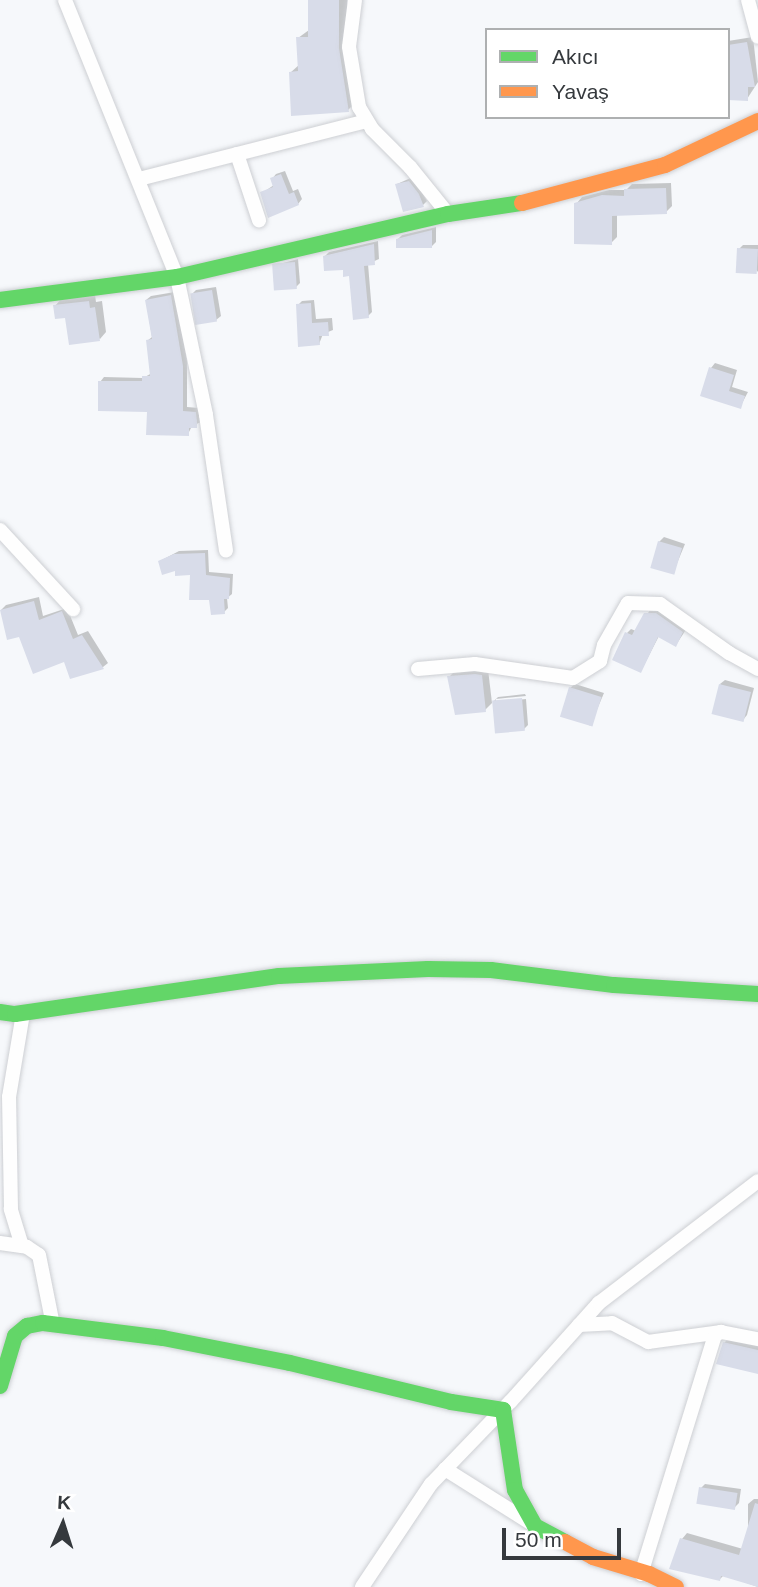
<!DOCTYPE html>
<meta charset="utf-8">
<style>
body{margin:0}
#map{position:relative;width:758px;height:1587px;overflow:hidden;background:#f6f8fb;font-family:Arial,sans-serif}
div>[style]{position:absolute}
.shadow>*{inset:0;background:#0003}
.building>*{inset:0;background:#d8dce9;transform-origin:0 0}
.roads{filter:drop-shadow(0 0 2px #cdcfd3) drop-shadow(0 0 2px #cdcfd3)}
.street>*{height:14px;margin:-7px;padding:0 7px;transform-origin:7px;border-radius:7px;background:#fefefe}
.fast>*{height:16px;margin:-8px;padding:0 8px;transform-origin:8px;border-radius:8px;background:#63d668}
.slow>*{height:16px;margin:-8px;padding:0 8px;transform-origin:8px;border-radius:8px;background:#ff974d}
span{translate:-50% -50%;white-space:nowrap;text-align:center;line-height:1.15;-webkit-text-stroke:7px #fff;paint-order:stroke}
.legend{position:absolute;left:485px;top:28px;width:245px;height:91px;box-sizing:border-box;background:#fff;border:2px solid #aeb0b1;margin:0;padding:9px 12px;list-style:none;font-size:21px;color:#35393d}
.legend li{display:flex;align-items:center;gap:14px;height:35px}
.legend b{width:35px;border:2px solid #aeb0b1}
.north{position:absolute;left:28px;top:1489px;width:70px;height:70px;-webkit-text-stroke:5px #fff;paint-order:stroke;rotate:3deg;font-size:19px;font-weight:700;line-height:28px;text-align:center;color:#35393d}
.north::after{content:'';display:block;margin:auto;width:24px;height:32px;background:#35393d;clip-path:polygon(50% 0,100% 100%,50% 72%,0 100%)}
.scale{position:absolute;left:502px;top:1528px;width:119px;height:32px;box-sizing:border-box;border:4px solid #35393d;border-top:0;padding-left:9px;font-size:21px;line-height:24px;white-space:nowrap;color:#35393d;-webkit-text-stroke:5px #fff;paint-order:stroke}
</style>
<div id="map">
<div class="shadow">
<div style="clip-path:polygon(309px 0,347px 0,347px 39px,356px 102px,348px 110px,290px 73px,300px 64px,298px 38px,309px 30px)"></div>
<div style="clip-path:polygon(753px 37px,758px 82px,747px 99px,728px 73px,728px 41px)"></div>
<div style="clip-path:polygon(285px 171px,293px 191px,298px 189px,302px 199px,298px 204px,262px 193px,274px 185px,272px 179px,276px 174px)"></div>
<div style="clip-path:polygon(413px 177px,427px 201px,423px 205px,397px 184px)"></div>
<div style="clip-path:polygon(671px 183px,672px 206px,666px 212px,617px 214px,617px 237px,611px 243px,576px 204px,582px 197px,609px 190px,626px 190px,632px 184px)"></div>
<div style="clip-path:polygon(436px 227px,436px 242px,432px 246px,398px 239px,402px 235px)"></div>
<div style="clip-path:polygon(378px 241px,379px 259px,368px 264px,372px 312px,368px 316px,351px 275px,325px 256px,329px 252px)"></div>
<div style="clip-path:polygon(743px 245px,758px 245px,758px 272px,739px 249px)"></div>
<div style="clip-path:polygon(298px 259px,300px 283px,296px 287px,275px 268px,279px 264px)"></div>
<div style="clip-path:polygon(216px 287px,221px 316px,216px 320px,192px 294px,196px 290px)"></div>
<div style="clip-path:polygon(175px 292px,187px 361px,187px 407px,199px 408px,201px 422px,192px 426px,188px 434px,100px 382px,104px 377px,143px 378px,152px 373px,147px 341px,152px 337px,146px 300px,151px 296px)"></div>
<div style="clip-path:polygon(95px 295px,96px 302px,102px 301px,106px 332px,100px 339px,55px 306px,61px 299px)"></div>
<div style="clip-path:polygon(314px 300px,316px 319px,332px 318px,333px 330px,323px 334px,319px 344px,298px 305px,302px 301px)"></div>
<div style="clip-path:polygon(715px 363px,737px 370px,732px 387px,748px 392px,740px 407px,711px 368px)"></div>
<div style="clip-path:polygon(664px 537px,685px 544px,673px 573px,659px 542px)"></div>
<div style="clip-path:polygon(208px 550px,209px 572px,233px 574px,232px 594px,227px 598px,228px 608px,224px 612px,192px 573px,160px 561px,179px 551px)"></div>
<div style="clip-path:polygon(39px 597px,43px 616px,67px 608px,78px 635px,88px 631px,108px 663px,103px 667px,72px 677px,65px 660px,20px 635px,1px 610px,6px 605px)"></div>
<div style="clip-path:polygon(650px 610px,661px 610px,687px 628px,676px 645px,659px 636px,641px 671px,627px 633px,631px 629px,636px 631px)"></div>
<div style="clip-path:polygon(488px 669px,492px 703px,485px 710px,449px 677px,456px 670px)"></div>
<div style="clip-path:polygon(725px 680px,754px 688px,747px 715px,743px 720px,720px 684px)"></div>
<div style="clip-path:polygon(575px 684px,604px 693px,590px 726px,570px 688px)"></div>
<div style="clip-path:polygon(525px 694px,526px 696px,496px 699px,498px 697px)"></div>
<div style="clip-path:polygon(496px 699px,496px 702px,526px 699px,528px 725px,524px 729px,494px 701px)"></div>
<div style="clip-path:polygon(731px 1336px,758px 1343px,758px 1372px,724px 1343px)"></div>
<div style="clip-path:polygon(705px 1484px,741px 1489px,739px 1503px,735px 1507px,701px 1488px)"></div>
<div style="clip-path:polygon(754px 1499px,758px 1499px,758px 1587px,724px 1575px,719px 1580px,682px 1539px,687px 1533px,743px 1549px,748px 1532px,748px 1504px)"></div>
</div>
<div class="building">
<div style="clip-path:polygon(308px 0,339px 0,339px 48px,349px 112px,291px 116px,289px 72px,298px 71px,296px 37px,308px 37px)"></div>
<div style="clip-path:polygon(747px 42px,755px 87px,748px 87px,748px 101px,728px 100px,728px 45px)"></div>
<div style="clip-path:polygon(281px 174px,289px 194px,294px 192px,299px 205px,268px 218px,260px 192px,273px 187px,270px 178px)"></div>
<div style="clip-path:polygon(409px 181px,419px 194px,424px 207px,403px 212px,395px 184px)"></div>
<div style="clip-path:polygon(666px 188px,667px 214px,612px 216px,612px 245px,574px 244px,574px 203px,602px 195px,624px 196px,624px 189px)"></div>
<div style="clip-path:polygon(432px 230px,432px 248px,396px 248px,396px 239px)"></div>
<div style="clip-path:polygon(374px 244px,375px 265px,364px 266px,369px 318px,353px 320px,349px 276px,343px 277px,343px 270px,324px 271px,323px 256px)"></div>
<div style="left:737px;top:248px;width:21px;height:25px;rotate:3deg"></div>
<div style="left:295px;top:262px;width:27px;height:23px;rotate:86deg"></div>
<div style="left:212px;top:290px;width:32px;height:22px;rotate:81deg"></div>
<div style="clip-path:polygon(171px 295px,183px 366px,183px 411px,196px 412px,197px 421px,197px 428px,189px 428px,189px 436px,146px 435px,147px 412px,98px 411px,98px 381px,142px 381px,142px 376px,150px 376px,146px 340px,152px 339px,145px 300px)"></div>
<div style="clip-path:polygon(89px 301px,90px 308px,95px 307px,100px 341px,69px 345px,65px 318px,55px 319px,53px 305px)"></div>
<div style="clip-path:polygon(311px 303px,312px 323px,328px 322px,329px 336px,319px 336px,320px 345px,298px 347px,296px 304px)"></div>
<div style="clip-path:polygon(709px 367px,734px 375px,729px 391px,745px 396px,741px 409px,700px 396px)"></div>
<div style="left:658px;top:541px;width:25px;height:28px;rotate:16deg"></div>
<div style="clip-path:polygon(205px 553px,206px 575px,230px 578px,229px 599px,224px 599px,225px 614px,211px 615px,209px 600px,189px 600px,190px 575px,175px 576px,175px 571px,162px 575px,158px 561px,174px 554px)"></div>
<div style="clip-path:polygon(34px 601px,39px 620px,62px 611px,73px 639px,82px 635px,104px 669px,70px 679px,64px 662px,33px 674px,19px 637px,7px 640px,0 610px)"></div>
<div style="clip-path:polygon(644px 613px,656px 613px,683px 632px,676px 647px,658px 637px,641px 673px,612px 660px,625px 632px,632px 635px)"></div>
<div style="clip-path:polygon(475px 674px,482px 675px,486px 712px,455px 715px,447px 676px)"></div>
<div style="left:719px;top:684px;width:33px;height:31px;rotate:14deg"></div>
<div style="left:569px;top:687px;width:34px;height:31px;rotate:17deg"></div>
<div style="left:522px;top:698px;width:33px;height:30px;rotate:85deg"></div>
<div style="clip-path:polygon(723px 1342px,758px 1350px,758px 1374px,716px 1364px)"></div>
<div style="left:699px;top:1487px;width:39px;height:17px;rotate:9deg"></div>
<div style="clip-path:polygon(755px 1503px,758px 1504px,758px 1587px,721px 1576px,720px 1581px,669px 1569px,680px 1538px,739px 1555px)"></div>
</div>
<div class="roads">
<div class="street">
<div style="left:65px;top:0;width:299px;rotate:68deg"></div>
<div style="left:177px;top:277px;width:141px;rotate:78.1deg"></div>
<div style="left:206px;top:415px;width:137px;rotate:81.6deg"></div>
<div style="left:355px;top:0;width:47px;rotate:97.3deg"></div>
<div style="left:349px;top:47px;width:61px;rotate:80.5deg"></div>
<div style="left:359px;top:107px;width:26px;rotate:59deg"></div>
<div style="left:372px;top:129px;width:54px;rotate:45deg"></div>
<div style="left:410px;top:167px;width:60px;rotate:51deg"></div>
<div style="left:748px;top:0;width:38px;rotate:75deg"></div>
<div style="left:237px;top:154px;width:70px;rotate:71.6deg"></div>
<div style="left:139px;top:179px;width:235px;rotate:-14.3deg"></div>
<div style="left:0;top:530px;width:108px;rotate:47.3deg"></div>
<div style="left:418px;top:669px;width:57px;rotate:-5deg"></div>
<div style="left:475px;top:664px;width:99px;rotate:8.1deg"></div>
<div style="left:573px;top:678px;width:32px;rotate:-32deg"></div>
<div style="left:600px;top:661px;width:16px;rotate:-76deg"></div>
<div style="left:604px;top:645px;width:48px;rotate:-60.3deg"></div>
<div style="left:628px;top:603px;width:32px;rotate:2deg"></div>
<div style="left:660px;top:604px;width:85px;rotate:35.4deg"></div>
<div style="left:729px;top:653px;width:33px;rotate:29deg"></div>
<div style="left:0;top:1243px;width:27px;rotate:8deg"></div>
<div style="left:27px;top:1247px;width:14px;rotate:34deg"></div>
<div style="left:39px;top:1255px;width:71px;rotate:78.7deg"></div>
<div style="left:22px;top:1246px;width:39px;rotate:-107deg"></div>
<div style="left:11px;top:1209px;width:112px;rotate:-91deg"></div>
<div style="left:9px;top:1097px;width:85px;rotate:-80.5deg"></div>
<div style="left:579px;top:1325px;width:33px;rotate:-3deg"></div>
<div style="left:612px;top:1323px;width:41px;rotate:27.8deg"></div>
<div style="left:648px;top:1342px;width:74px;rotate:-7.8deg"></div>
<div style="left:445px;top:1469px;width:105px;rotate:32.2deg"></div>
<div style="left:641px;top:1574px;width:250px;rotate:-72.8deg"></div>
<div style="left:715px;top:1335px;width:7px;rotate:-27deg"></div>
<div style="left:721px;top:1332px;width:38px;rotate:11deg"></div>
<div style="left:362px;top:1587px;width:124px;rotate:-56.2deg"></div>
<div style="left:431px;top:1484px;width:115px;rotate:-46.1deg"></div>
<div style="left:511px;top:1401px;width:132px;rotate:-48.1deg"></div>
<div style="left:599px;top:1303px;width:200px;rotate:-37.5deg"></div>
</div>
<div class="fast">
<div style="left:0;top:300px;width:178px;rotate:-7.4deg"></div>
<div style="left:177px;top:277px;width:278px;rotate:-13.1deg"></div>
<div style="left:448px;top:214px;width:75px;rotate:-8.5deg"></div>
<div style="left:0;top:1012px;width:15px;rotate:8deg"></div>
<div style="left:15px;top:1014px;width:267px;rotate:-8.2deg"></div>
<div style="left:279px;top:976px;width:149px;rotate:-2.7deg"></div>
<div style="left:428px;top:969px;width:63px;rotate:0.9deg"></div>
<div style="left:491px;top:970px;width:124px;rotate:7deg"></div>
<div style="left:614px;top:985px;width:144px;rotate:3.6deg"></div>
<div style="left:0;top:1386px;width:52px;rotate:-73.3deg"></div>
<div style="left:15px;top:1336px;width:16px;rotate:-40deg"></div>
<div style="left:27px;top:1326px;width:16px;rotate:-11deg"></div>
<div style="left:43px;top:1323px;width:121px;rotate:7.1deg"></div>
<div style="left:163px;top:1338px;width:129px;rotate:11.1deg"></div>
<div style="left:290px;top:1363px;width:166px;rotate:13.6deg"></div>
<div style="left:451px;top:1402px;width:53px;rotate:8.7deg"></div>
<div style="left:503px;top:1410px;width:81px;rotate:81.5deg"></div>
<div style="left:515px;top:1490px;width:41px;rotate:60.9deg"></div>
<div style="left:535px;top:1526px;width:34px;rotate:28deg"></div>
</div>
<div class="slow">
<div style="left:522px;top:203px;width:148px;rotate:-14.9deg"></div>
<div style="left:665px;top:165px;width:103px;rotate:-25.3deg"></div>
<div style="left:565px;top:1542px;width:32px;rotate:28deg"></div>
<div style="left:593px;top:1557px;width:59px;rotate:16.9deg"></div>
<div style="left:649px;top:1574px;width:30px;rotate:26deg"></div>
</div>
</div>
<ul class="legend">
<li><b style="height:9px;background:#63d668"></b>Akıcı</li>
<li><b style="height:9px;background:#ff974d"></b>Yavaş</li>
</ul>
<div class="north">K</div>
<div class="scale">50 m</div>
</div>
